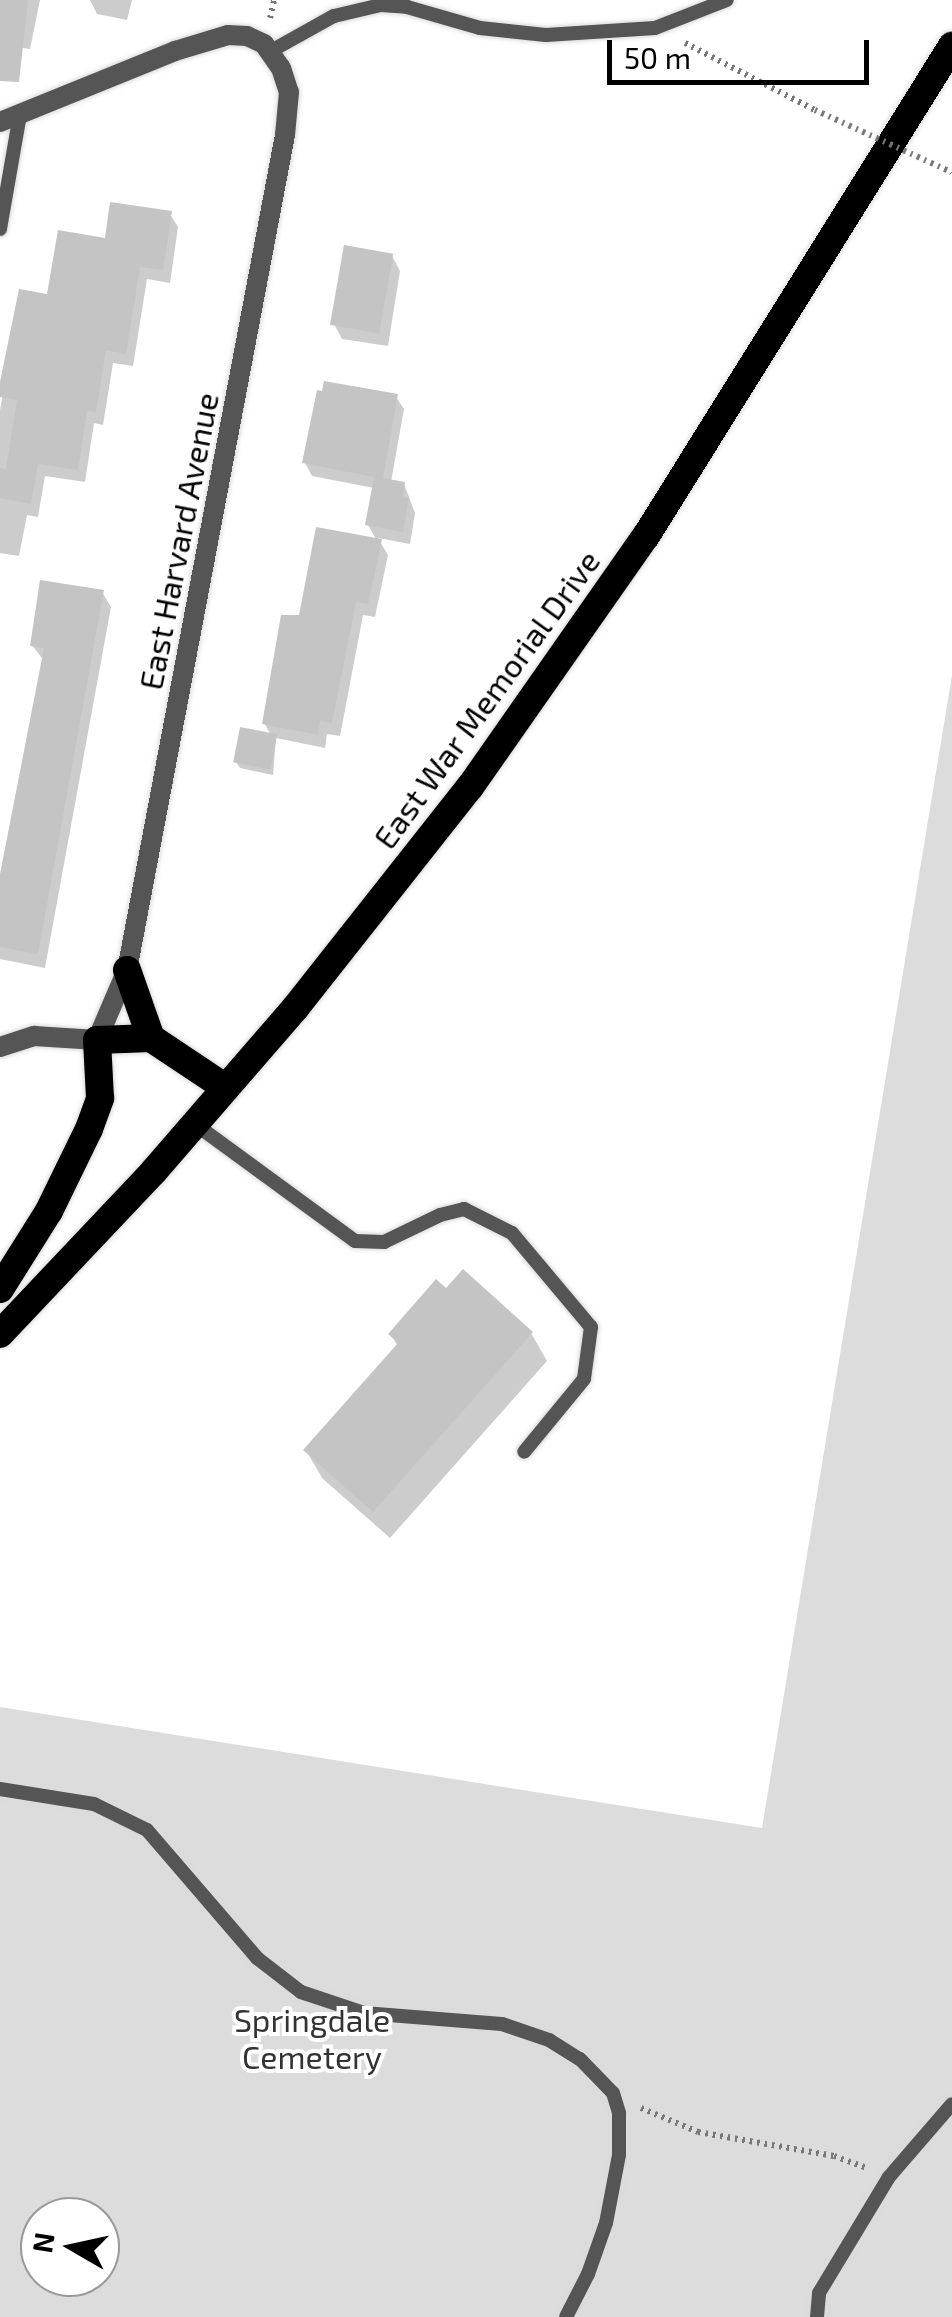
<!DOCTYPE html>
<style>
body{margin:0}
#map{position:relative;width:952px;height:2317px;overflow:hidden;background:#fff;font-family:"Exo 2",sans-serif}
div>[style]{position:absolute}
.green>*{inset:0;background:#dcdcdc}
.shadow>*{inset:0;background:#0003}
.building>*{inset:0;background:#c4c4c4;transform-origin:0 0}
.path>*{height:6px;margin-top:-3px;transform-origin:0;background:repeating-linear-gradient(90deg,#777 0 2.5px,transparent 0 7.5px)}
.roads{filter:drop-shadow(0 0 2px #dbdbdb) drop-shadow(0 0 2px #dbdbdb)}
.service>*{height:14px;margin:-7px;padding:0 7px;transform-origin:7px;border-radius:7px;background:#555}
.minor>*{height:20px;margin:-10px;padding:0 10px;transform-origin:10px;border-radius:10px;background:#555}
.tertiary>*{height:20px;margin:-10px;padding:0 10px;transform-origin:10px;border-radius:10px;background:#555}
.trunk>*{height:28px;margin:-14px;padding:0 14px;transform-origin:14px;border-radius:14px;background:#000}
.path-bridge>*{height:6px;margin-top:-3px;transform-origin:0;background:repeating-linear-gradient(90deg,#777 0 2.5px,transparent 0 7.5px)}
span{translate:-50% -50%;white-space:nowrap;text-align:center;line-height:1.15;-webkit-text-stroke:8px #fff;paint-order:stroke}
.street-label{font-size:32px;color:#000}
.park-label{font-size:32px;color:#333}
.north{position:absolute;left:20px;top:2197px;width:100px;height:100px;box-sizing:border-box;background:#fff;border:2px solid #999;border-radius:50%;rotate:279deg;font-size:28px;font-weight:700;line-height:40px;text-align:center;color:#000}
.north::after{content:'';display:block;margin:auto;width:35px;height:45px;background:#000;clip-path:polygon(50% 0,100% 100%,50% 72%,0 100%)}
.scale{position:absolute;left:607px;top:40px;width:262px;height:45px;box-sizing:border-box;border:5px solid #000;border-top:0;padding-left:12px;font-size:30px;line-height:35px;white-space:nowrap;color:#000;-webkit-text-stroke:8px #fff;paint-order:stroke}
</style>
<div id="map">
<div class="green">
<div style="clip-path:polygon(evenodd,952px 675px,952px 2317px,0 2317px,0 1707px,762px 1828px,952px 675px,40px 2217px,100px 2217px,100px 2277px,40px 2277px,40px 2217px)"></div>
</div>
<div class="shadow">
<div style="clip-path:polygon(0 0,40px 0,30px 49px,2px 45px)"></div>
<div style="clip-path:polygon(90px 0,132px 0,127px 20px,97px 14px)"></div>
<div style="clip-path:polygon(170px 214px,178px 227px,170px 283px,147px 279px,133px 366px,113px 363px,103px 425px,94px 423px,85px 482px,45px 476px,38px 517px,27px 515px,19px 556px,0 553px,0 410px,21px 292px,49px 297px,107px 241px)"></div>
<div style="clip-path:polygon(392px 256px,400px 271px,388px 346px,342px 339px,334px 324px)"></div>
<div style="clip-path:polygon(396px 397px,404px 409px,391px 482px,404px 484px,415px 513px,410px 544px,378px 538px,388px 555px,375px 617px,363px 615px,340px 736px,327px 734px,325px 748px,276px 738px,273px 775px,240px 768px,236px 762px,271px 736px,265px 724px,301px 617px,377px 541px,368px 525px,374px 488px,312px 476px,305px 463px)"></div>
<div style="clip-path:polygon(102px 592px,111px 607px,45px 968px,0 959px,0 879px,44px 661px,32px 645px)"></div>
<div style="clip-path:polygon(446px 1292px,531px 1333px,547px 1361px,390px 1538px,322px 1478px,306px 1450px,398px 1347px,391px 1334px)"></div>
</div>
<div class="building">
<div style="clip-path:polygon(0 0,28px 0,19px 82px,0 81px)"></div>
<div style="clip-path:polygon(110px 202px,172px 211px,163px 270px,140px 267px,126px 354px,106px 350px,96px 412px,87px 411px,78px 470px,38px 464px,31px 504px,0 498px,0 468px,6px 469px,17px 400px,0 397px,0 382px,19px 289px,47px 294px,58px 230px,105px 238px)"></div>
<div style="left:344px;top:245px;width:50px;height:81px;rotate:10deg"></div>
<div style="clip-path:polygon(324px 381px,398px 394px,383px 478px,405px 482px,403px 497px,409px 498px,403px 532px,365px 525px,374px 477px,302px 463px,317px 390px,322px 391px)"></div>
<div style="clip-path:polygon(316px 527px,382px 539px,368px 604px,356px 602px,332px 723px,320px 721px,318px 735px,262px 724px,281px 615px,299px 615px)"></div>
<div style="clip-path:polygon(40px 580px,104px 590px,38px 954px,0 947px,0 874px,44px 648px,30px 646px)"></div>
<div style="left:240px;top:727px;width:38px;height:36px;rotate:11deg"></div>
<div style="clip-path:polygon(463px 1269px,533px 1332px,373px 1512px,303px 1450px,398px 1343px,388px 1334px,436px 1279px,446px 1288px)"></div>
</div>
<div class="path">
<div style="left:270px;top:18px;width:18px;rotate:-77deg"></div>
<div style="left:685px;top:43px;width:146px;rotate:27.3deg"></div>
<div style="left:951px;top:172px;width:1px;rotate:45deg"></div>
<div style="left:641px;top:2108px;width:62px;rotate:22.8deg"></div>
<div style="left:698px;top:2132px;width:138px;rotate:10deg"></div>
<div style="left:834px;top:2156px;width:37px;rotate:20deg"></div>
</div>
<div class="roads">
<div class="service">
<div style="left:271px;top:51px;width:72px;rotate:-29.1deg"></div>
<div style="left:334px;top:16px;width:48px;rotate:-13.2deg"></div>
<div style="left:381px;top:5px;width:26px;rotate:4deg"></div>
<div style="left:407px;top:7px;width:76px;rotate:16deg"></div>
<div style="left:480px;top:28px;width:66px;rotate:6.1deg"></div>
<div style="left:546px;top:35px;width:109px;rotate:-3.7deg"></div>
<div style="left:655px;top:28px;width:77px;rotate:-21.3deg"></div>
<div style="left:0;top:229px;width:117px;rotate:-80.1deg"></div>
<div style="left:195px;top:1124px;width:198px;rotate:36.2deg"></div>
<div style="left:355px;top:1241px;width:29px;rotate:2deg"></div>
<div style="left:384px;top:1242px;width:62px;rotate:-25.7deg"></div>
<div style="left:440px;top:1215px;width:25px;rotate:-14deg"></div>
<div style="left:464px;top:1209px;width:54px;rotate:26.6deg"></div>
<div style="left:512px;top:1233px;width:123px;rotate:50deg"></div>
<div style="left:591px;top:1327px;width:52px;rotate:97.7deg"></div>
<div style="left:584px;top:1379px;width:94px;rotate:129.4deg"></div>
<div style="left:0;top:1789px;width:95px;rotate:9.1deg"></div>
<div style="left:94px;top:1804px;width:59px;rotate:26.1deg"></div>
<div style="left:147px;top:1830px;width:169px;rotate:49.3deg"></div>
<div style="left:257px;top:1958px;width:56px;rotate:37.7deg"></div>
<div style="left:301px;top:1992px;width:66px;rotate:18.4deg"></div>
<div style="left:364px;top:2013px;width:138px;rotate:4.6deg"></div>
<div style="left:502px;top:2024px;width:50px;rotate:18.8deg"></div>
<div style="left:549px;top:2040px;width:36px;rotate:32deg"></div>
<div style="left:580px;top:2059px;width:47px;rotate:45.9deg"></div>
<div style="left:613px;top:2093px;width:21px;rotate:73deg"></div>
<div style="left:619px;top:2113px;width:42px;rotate:90deg"></div>
<div style="left:619px;top:2155px;width:69px;rotate:100.8deg"></div>
<div style="left:606px;top:2223px;width:54px;rotate:109.4deg"></div>
<div style="left:588px;top:2274px;width:48px;rotate:117.1deg"></div>
<div style="left:817px;top:2317px;width:24px;rotate:-85deg"></div>
<div style="left:819px;top:2293px;width:135px;rotate:-58.9deg"></div>
<div style="left:889px;top:2177px;width:96px;rotate:-49.2deg"></div>
</div>
<div class="minor">
<div style="left:0;top:1047px;width:36px;rotate:-18deg"></div>
<div style="left:34px;top:1036px;width:63px;rotate:3.6deg"></div>
</div>
<div class="tertiary">
<div style="left:0;top:122px;width:189px;rotate:-22.1deg"></div>
<div style="left:175px;top:51px;width:55px;rotate:-16.8deg"></div>
<div style="left:228px;top:35px;width:19px;rotate:3deg"></div>
<div style="left:247px;top:36px;width:19px;rotate:25deg"></div>
<div style="left:264px;top:44px;width:29px;rotate:55deg"></div>
<div style="left:281px;top:68px;width:25px;rotate:72deg"></div>
<div style="left:289px;top:92px;width:43px;rotate:95.3deg"></div>
<div style="left:285px;top:135px;width:850px;rotate:100.71deg"></div>
<div style="left:127px;top:970px;width:76px;rotate:113.2deg"></div>
</div>
<div class="trunk">
<div style="left:127px;top:970px;width:72px;rotate:70.6deg"></div>
<div style="left:0;top:1289px;width:92px;rotate:-57.9deg"></div>
<div style="left:49px;top:1211px;width:91px;rotate:-64deg"></div>
<div style="left:89px;top:1129px;width:33px;rotate:-70deg"></div>
<div style="left:100px;top:1098px;width:58px;rotate:-93deg"></div>
<div style="left:97px;top:1040px;width:54px;rotate:-2.1deg"></div>
<div style="left:151px;top:1038px;width:90px;rotate:33.7deg"></div>
<div style="left:0;top:1334px;width:224px;rotate:-46.6deg"></div>
<div style="left:154px;top:1171px;width:217px;rotate:-49.1deg"></div>
<div style="left:296px;top:1007px;width:280px;rotate:-51.7deg"></div>
<div style="left:470px;top:787px;width:307px;rotate:-55deg"></div>
<div style="left:646px;top:536px;width:578px;rotate:-58.02deg"></div>
</div>
</div>
<div class="path-bridge">
<div style="left:815px;top:110px;width:149px;rotate:24.5deg"></div>
</div>
<div class="street-label">
<span style="left:178px;top:541px;rotate:-79deg">East Harvard Avenue</span>
<span style="left:486px;top:699px;rotate:-54deg">East War Memorial Drive</span>
</div>
<div class="park-label">
<span style="left:312px;top:2038px">Springdale<br>Cemetery</span>
</div>
<div class="north">N</div>
<div class="scale">50 m</div>
</div>
